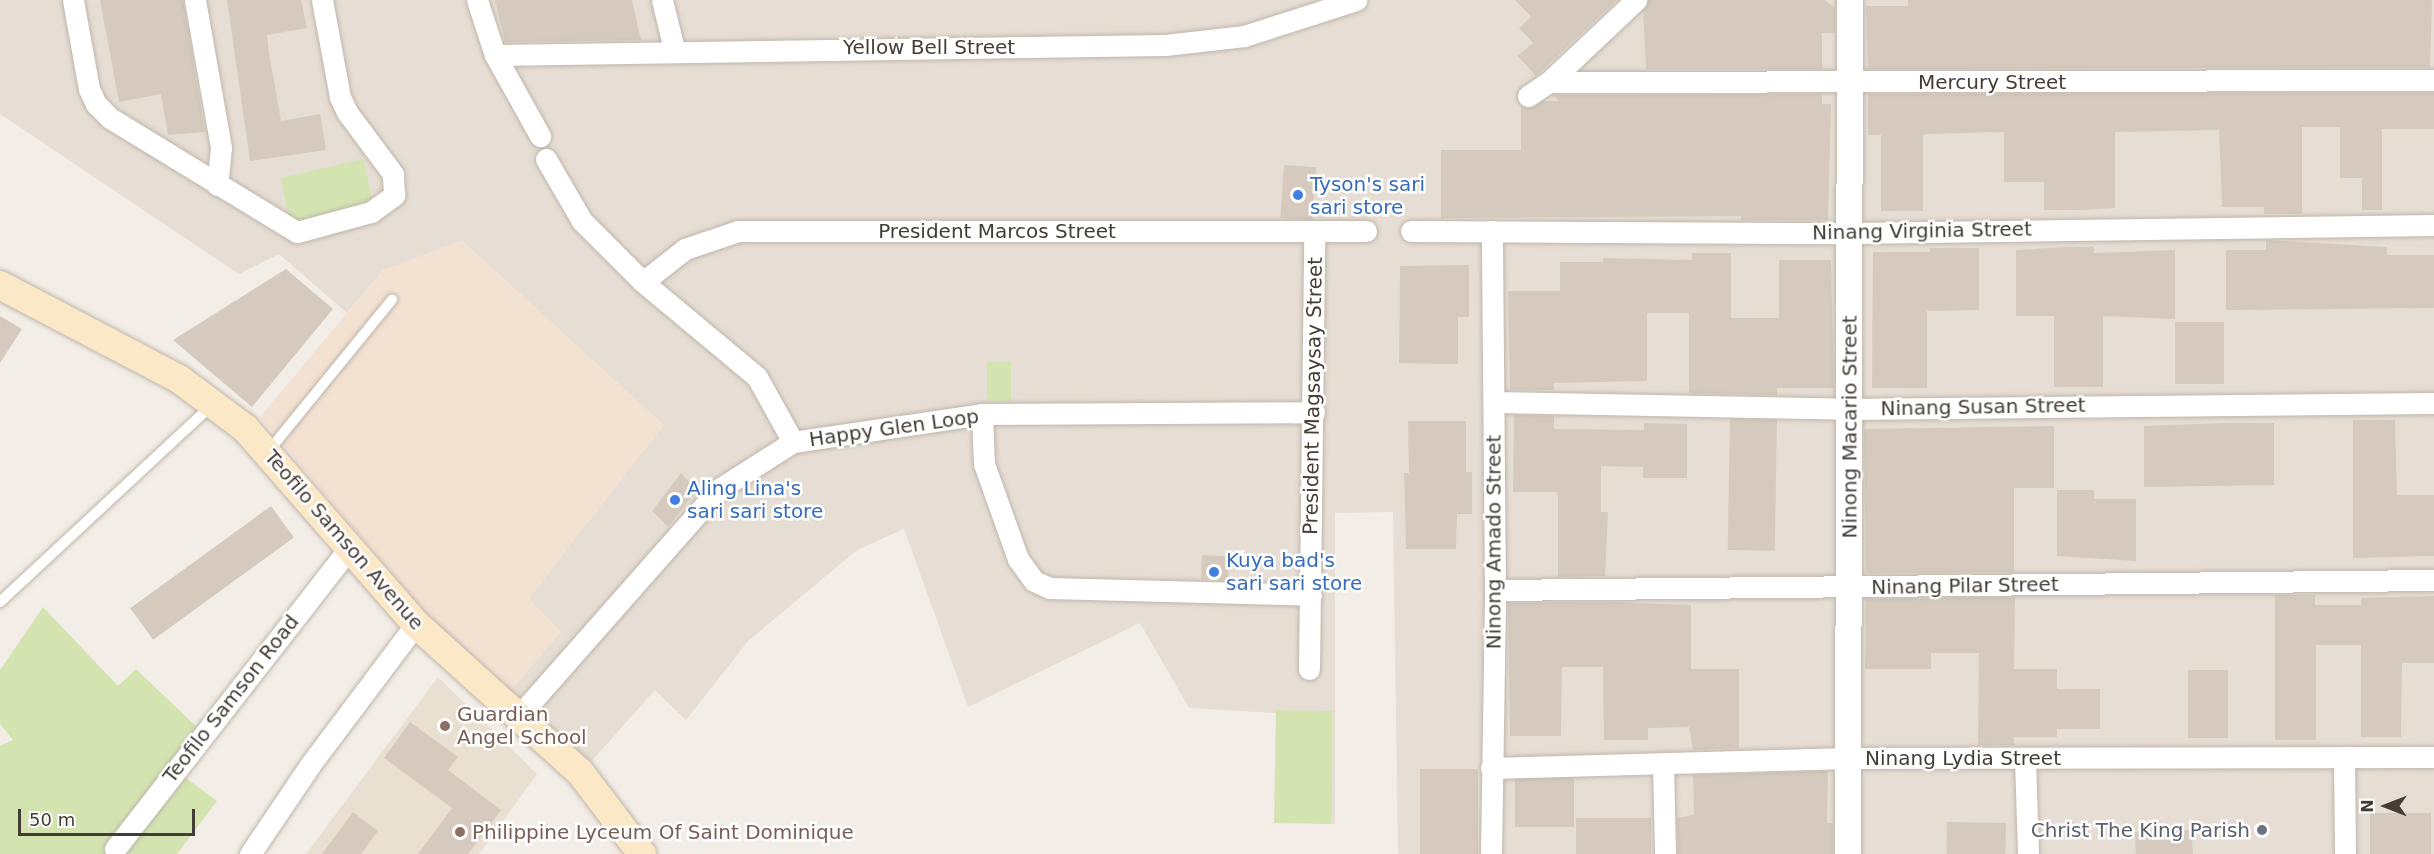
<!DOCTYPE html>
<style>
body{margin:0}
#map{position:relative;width:2434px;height:854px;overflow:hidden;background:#f2ede6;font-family:"DejaVu Sans",sans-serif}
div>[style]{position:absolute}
.residential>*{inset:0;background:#e6ded4}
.commercial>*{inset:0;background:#f3e1d2}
.education>*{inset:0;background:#eae0d1}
.green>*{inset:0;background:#d3e4b1;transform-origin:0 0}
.building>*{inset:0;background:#d6cabf;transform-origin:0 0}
.roads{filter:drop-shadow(0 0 2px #c0b6ac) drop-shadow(0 0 2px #c0b6ac)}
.service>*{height:10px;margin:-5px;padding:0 5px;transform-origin:5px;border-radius:5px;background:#fff}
.minor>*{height:21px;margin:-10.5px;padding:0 10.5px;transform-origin:10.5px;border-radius:10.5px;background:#fff}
.tertiary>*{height:26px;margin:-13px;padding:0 13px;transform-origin:13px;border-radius:13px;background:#fff}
.secondary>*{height:28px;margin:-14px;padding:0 14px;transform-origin:14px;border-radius:14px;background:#fbe8c7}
.dots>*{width:16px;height:16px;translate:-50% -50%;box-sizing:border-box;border:3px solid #fff;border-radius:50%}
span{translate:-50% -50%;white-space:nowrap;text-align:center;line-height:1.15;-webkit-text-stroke:5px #fff;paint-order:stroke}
.street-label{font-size:20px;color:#443d36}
.shop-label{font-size:20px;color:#366cbe}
.left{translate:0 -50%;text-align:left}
.education-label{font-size:20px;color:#785e54}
.worship-label{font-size:20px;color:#5b616d}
.right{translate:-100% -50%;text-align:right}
.north{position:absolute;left:2356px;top:776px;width:60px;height:60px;-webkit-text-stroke:4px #fff;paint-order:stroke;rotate:270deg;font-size:16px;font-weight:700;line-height:24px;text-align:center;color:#443d36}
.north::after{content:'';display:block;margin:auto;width:21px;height:27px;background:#443d36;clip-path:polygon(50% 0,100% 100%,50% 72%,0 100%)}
.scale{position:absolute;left:18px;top:809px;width:177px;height:27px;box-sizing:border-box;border:3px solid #443d36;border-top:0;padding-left:8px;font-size:18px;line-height:21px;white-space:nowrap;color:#443d36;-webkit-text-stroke:4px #fff;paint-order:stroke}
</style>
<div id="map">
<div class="residential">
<div style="clip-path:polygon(0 0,2434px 0,2434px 854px,1398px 854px,1393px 512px,1335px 513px,1335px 824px,1276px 821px,1276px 713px,1189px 708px,1140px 623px,968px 707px,904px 529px,857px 550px,748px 641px,686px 720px,655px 690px,589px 764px,509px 693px,529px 598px,663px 425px,383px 270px,347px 313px,279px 254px,239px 274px,0 114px)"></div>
</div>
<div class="commercial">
<div style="clip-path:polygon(462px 240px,664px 425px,529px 598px,561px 632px,509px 693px,425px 612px,260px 417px,383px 270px)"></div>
</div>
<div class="education">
<div style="clip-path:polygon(438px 677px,537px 774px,479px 854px,306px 854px)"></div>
</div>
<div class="green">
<div style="left:363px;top:159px;width:47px;height:85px;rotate:77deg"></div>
<div style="left:987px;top:362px;width:24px;height:39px"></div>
<div style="clip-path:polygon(43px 607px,118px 686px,136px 669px,200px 730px,171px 767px,217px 801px,177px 854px,0 854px,0 746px,13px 740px,0 724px,0 670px)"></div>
<div style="left:1333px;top:711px;width:113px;height:57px;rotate:91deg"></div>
</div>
<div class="building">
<div style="clip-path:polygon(100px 0,183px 0,205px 132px,168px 135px,161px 94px,119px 102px)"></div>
<div style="clip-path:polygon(227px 0,301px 0,307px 28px,267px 35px,268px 47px,281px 121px,320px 114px,326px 150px,250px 161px)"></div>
<div style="clip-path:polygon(495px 0,632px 0,641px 40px,505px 42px)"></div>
<div style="clip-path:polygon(1515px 0,1617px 0,1536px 76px,1518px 56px,1533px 43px,1519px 28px,1531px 17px)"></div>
<div style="clip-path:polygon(1648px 0,1825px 0,1835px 8px,1835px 33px,1822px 33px,1822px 69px,1646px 69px,1643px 11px)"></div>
<div style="clip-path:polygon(1908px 0,2432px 0,2430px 67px,1868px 69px,1866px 6px,1908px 6px)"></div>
<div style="clip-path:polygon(2434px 93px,2434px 129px,2382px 129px,2382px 210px,2362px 210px,2362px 178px,2340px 178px,2340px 127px,2302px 127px,2302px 214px,2264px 214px,2264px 207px,2222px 207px,2219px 130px,2115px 132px,2115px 208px,2084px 210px,2044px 210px,2044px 182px,2004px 182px,2004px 132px,1927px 134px,1923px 135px,1923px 211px,1881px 211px,1881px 135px,1868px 135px,1868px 94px)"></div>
<div style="clip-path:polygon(1822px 94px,1822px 104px,1831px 104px,1828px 220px,1741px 220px,1741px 216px,1441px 218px,1441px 150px,1521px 150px,1521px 106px,1529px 109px,1543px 101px,1559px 101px,1553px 95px)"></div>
<div style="left:1284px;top:165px;width:32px;height:53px;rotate:4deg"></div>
<div style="clip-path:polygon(2266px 240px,2387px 247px,2387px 255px,2434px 255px,2434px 308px,2226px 310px,2226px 250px,2266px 250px)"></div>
<div style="clip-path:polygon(2064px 247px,2094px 247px,2094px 253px,2175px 250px,2175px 319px,2103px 316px,2103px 387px,2054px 387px,2054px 316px,2016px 316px,2016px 250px)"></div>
<div style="clip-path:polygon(1930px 248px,1979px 248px,1979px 310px,1927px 311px,1927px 388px,1872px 388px,1873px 252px,1930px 252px)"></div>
<div style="clip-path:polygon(1692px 253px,1731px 253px,1731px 318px,1779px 318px,1779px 260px,1831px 260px,1834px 388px,1777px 388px,1777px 395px,1689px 393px,1689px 313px,1647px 313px,1647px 381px,1554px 383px,1554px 390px,1510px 390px,1508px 291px,1560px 291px,1560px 262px,1603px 262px,1603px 258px,1692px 260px)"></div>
<div style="clip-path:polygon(1469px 265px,1469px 317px,1458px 317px,1458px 364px,1399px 363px,1400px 266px)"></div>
<div style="clip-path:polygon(286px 269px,333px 309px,252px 407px,173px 340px)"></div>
<div style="clip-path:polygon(0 316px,22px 329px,0 363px)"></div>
<div style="left:2224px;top:322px;width:62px;height:49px;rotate:90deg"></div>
<div style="clip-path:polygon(1514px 415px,1554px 416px,1554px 429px,1644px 430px,1644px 423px,1687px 424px,1687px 478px,1643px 478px,1643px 467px,1601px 466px,1601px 512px,1608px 512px,1605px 576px,1558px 577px,1558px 497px,1557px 492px,1513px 492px)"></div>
<div style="left:1730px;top:419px;width:47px;height:131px;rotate:1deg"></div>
<div style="clip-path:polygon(2353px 420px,2395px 420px,2397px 495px,2434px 495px,2434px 556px,2353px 558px)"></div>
<div style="clip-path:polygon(1408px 421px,1466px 421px,1466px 472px,1472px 472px,1472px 514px,1457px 514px,1456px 549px,1406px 549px,1404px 473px,1409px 473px)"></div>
<div style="clip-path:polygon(2225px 423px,2274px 423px,2274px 485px,2144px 487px,2144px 426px)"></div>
<div style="clip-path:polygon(2054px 426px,2054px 488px,2014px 488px,2014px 572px,1866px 573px,1864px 429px)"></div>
<div style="clip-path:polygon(681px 473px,697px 490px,668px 527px,652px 511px)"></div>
<div style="clip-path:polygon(2057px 490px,2094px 490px,2094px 499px,2136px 499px,2136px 561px,2057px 556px)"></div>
<div style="left:271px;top:506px;width:39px;height:174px;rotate:54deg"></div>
<div style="left:1202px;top:555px;width:27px;height:24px;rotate:2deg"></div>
<div style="clip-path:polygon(2275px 595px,2315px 595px,2315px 605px,2361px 605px,2361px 598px,2434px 596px,2434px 663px,2402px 663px,2401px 737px,2361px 737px,2361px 645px,2316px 645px,2316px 740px,2275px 740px)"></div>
<div style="clip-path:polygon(2015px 597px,2014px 669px,2057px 669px,2057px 689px,2100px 689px,2100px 729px,2057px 729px,2057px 737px,2014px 737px,2014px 745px,1978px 745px,1979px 653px,1931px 653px,1931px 669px,1865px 669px,1866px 599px)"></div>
<div style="clip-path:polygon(1605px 602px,1691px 605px,1691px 669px,1739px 669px,1739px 748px,1693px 750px,1689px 727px,1648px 728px,1648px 740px,1604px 740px,1603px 667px,1562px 667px,1561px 736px,1510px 736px,1508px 603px)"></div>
<div style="left:2188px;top:670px;width:40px;height:68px"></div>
<div style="clip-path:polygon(410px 722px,458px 757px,448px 770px,501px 810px,468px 854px,418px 854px,452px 808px,384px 758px)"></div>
<div style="left:1478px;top:769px;width:85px;height:58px;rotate:90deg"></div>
<div style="clip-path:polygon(1828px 771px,1827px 823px,1833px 823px,1833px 854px,1678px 854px,1677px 818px,1694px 815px,1693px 775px)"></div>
<div style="left:1574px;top:778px;width:49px;height:59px;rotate:90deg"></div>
<div style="clip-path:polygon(353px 812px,378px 831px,361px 854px,322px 854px)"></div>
<div style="left:2370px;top:813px;width:61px;height:41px"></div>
<div style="left:1576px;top:818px;width:75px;height:36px"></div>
<div style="left:1947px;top:822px;width:59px;height:32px;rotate:1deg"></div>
<div style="left:2192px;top:830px;width:24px;height:57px;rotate:88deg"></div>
</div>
<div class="roads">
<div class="service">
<div style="left:267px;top:453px;width:198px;rotate:-50.8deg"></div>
<div style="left:0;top:602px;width:289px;rotate:-42.9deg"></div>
</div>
<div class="minor">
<div style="left:73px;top:0;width:90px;rotate:79.8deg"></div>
<div style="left:89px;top:89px;width:17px;rotate:65deg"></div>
<div style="left:96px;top:104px;width:20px;rotate:45deg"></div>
<div style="left:110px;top:118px;width:219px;rotate:31.4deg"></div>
<div style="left:297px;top:232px;width:77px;rotate:-15.1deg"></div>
<div style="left:371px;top:212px;width:29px;rotate:-36deg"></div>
<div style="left:394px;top:195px;width:21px;rotate:-93deg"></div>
<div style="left:393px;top:174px;width:77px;rotate:-126.6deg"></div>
<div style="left:347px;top:112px;width:17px;rotate:-115deg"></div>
<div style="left:340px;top:97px;width:99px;rotate:-100.5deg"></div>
<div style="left:195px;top:0;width:150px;rotate:80deg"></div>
<div style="left:221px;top:148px;width:37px;rotate:96deg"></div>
<div style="left:477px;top:0;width:58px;rotate:71.9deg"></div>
<div style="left:495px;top:55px;width:93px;rotate:60.9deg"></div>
<div style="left:662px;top:0;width:50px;rotate:76.2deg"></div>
<div style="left:495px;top:55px;width:670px;rotate:-0.86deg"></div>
<div style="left:1165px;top:45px;width:80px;rotate:-6.5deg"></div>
<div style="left:1244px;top:36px;width:118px;rotate:-17.8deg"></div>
<div style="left:1549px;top:82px;width:885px;rotate:-0.13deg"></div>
<div style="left:1528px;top:96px;width:25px;rotate:-34deg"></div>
<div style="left:1549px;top:82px;width:120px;rotate:-43.3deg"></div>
<div style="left:546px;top:159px;width:72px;rotate:59.9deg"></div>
<div style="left:582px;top:221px;width:86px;rotate:45deg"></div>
<div style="left:643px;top:282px;width:148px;rotate:39.8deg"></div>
<div style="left:757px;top:377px;width:74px;rotate:61deg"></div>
<div style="left:1411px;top:231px;width:438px;rotate:0.3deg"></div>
<div style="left:1849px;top:233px;width:585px;rotate:-0.78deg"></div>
<div style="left:643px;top:282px;width:53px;rotate:-38.2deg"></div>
<div style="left:685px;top:249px;width:56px;rotate:-18.8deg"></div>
<div style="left:738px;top:231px;width:628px"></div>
<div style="left:1495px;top:402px;width:354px;rotate:1.1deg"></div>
<div style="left:1849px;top:409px;width:585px;rotate:-0.59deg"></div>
<div style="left:982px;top:414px;width:50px;rotate:87.7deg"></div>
<div style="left:984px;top:464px;width:101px;rotate:70.3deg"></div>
<div style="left:1018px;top:559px;width:27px;rotate:54deg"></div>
<div style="left:1034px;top:581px;width:17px;rotate:24deg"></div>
<div style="left:1050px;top:588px;width:261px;rotate:1.5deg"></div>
<div style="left:1495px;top:590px;width:939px;rotate:-0.61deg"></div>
<div style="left:1309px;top:669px;width:438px;rotate:-89.3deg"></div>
<div style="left:518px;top:717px;width:304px;rotate:-48.6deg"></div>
<div style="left:719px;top:489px;width:88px;rotate:-32.4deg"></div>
<div style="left:793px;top:442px;width:191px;rotate:-8.4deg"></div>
<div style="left:982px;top:414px;width:332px;rotate:-0.3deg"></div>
<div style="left:2344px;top:757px;width:97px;rotate:89.4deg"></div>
<div style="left:2025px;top:758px;width:96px;rotate:88.2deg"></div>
<div style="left:1663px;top:763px;width:91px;rotate:88.7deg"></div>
<div style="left:1491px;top:768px;width:357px;rotate:-1.6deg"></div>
<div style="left:1848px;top:758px;width:586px;rotate:-0.1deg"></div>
<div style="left:115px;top:849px;width:379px;rotate:-52.1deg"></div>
<div style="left:250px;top:854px;width:107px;rotate:-56deg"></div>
<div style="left:310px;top:765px;width:176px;rotate:-53.1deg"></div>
<div style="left:1491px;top:854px;width:264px;rotate:-89.1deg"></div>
<div style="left:1495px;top:590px;width:359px;rotate:-90.5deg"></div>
</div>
<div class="tertiary">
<div style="left:1848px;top:854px;width:854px;rotate:-89.87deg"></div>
</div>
<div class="secondary">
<div style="left:0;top:285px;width:202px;rotate:27.7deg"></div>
<div style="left:179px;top:379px;width:82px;rotate:36.6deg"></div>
<div style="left:245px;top:428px;width:260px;rotate:48.9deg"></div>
<div style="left:416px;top:624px;width:221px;rotate:42.1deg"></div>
<div style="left:580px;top:772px;width:103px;rotate:52.9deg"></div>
</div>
</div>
<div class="dots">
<div style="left:1298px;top:195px;background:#3f7fe0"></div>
<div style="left:675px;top:500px;background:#3f7fe0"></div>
<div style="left:1214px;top:572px;background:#3f7fe0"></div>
<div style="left:445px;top:726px;background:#8d6e63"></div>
<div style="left:2262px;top:830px;background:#6b7280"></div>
<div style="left:460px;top:832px;background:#8d6e63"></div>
</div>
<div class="street-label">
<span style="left:929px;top:47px">Yellow Bell Street</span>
<span style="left:1992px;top:82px">Mercury Street</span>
<span style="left:997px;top:231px">President Marcos Street</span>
<span style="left:1922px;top:231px;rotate:-1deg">Ninang Virginia Street</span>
<span style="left:1313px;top:396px;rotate:-89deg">President Magsaysay Street</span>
<span style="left:1983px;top:407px;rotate:-1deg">Ninang Susan Street</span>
<span style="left:1850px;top:427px;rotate:-90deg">Ninong Macario Street</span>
<span style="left:894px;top:428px;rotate:-8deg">Happy Glen Loop</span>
<span style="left:344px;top:540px;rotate:49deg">Teofilo Samson Avenue</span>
<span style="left:1494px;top:542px;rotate:-90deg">Ninong Amado Street</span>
<span style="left:1965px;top:586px;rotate:-1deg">Ninang Pilar Street</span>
<span style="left:231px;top:699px;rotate:-52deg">Teofilo Samson Road</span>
<span style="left:1963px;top:758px">Ninang Lydia Street</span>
</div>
<div class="shop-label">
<span class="left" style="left:1310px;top:196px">Tyson's sari<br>sari store</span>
<span class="left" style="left:687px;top:500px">Aling Lina's<br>sari sari store</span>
<span class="left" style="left:1226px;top:572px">Kuya bad's<br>sari sari store</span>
</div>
<div class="education-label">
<span class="left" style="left:457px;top:726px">Guardian<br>Angel School</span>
<span class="left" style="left:472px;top:832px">Philippine Lyceum Of Saint Dominique</span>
</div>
<div class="worship-label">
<span class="right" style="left:2250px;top:830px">Christ The King Parish</span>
</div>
<div class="north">N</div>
<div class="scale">50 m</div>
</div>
